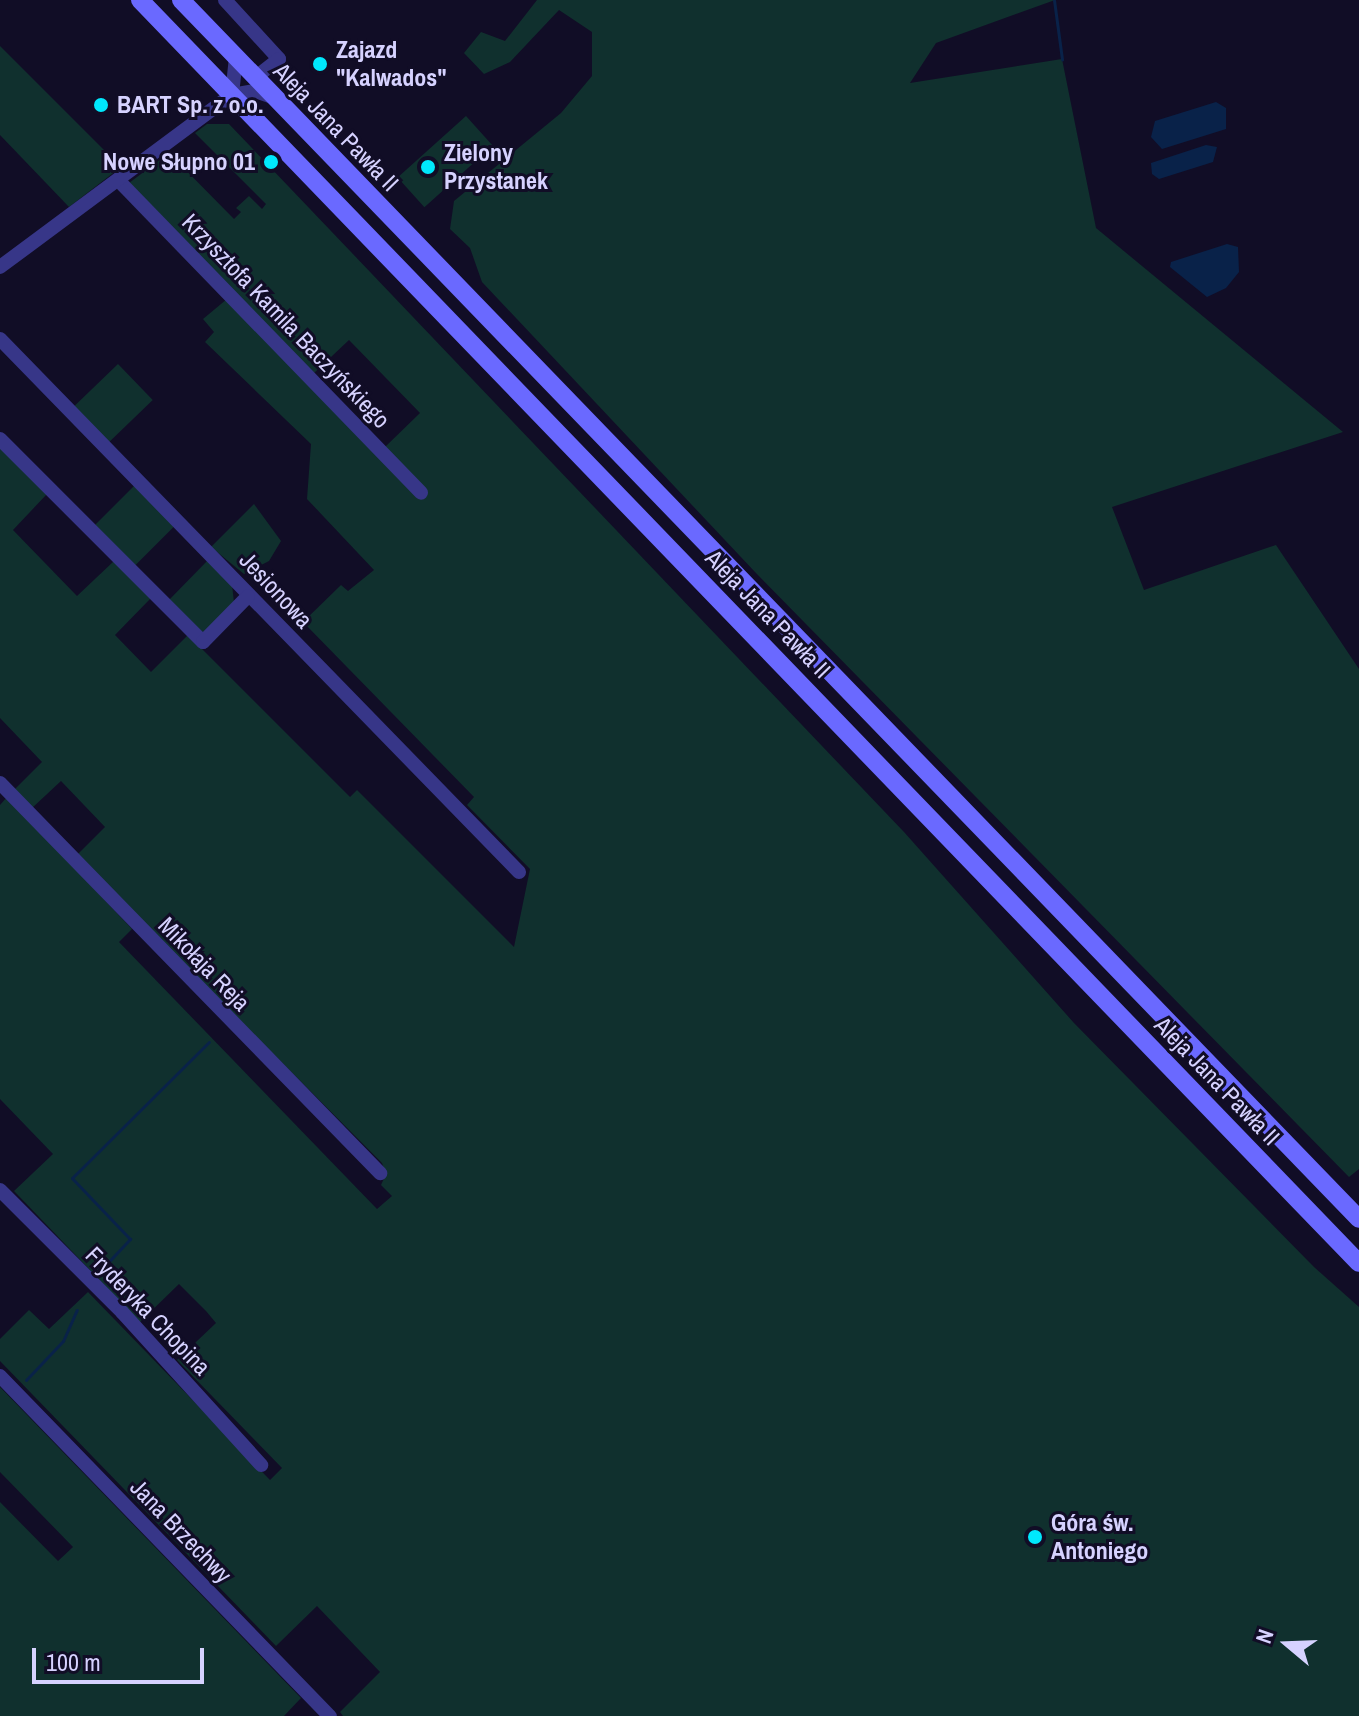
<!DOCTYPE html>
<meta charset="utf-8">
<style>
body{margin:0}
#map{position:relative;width:1359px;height:1716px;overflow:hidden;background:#110d26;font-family:"Archivo Narrow",sans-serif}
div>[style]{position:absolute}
.green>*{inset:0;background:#10302e;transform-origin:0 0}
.water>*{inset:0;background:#092249}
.stream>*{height:3px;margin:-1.5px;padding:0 1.5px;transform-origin:1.5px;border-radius:1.5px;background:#092249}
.minor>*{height:14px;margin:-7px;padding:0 7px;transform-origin:7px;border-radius:7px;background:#373688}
.secondary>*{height:18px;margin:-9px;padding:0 9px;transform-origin:9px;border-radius:9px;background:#6a69ff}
.dots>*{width:22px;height:22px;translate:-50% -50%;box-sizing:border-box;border:4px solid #110d26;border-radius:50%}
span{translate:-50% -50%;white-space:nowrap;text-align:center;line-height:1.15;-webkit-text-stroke:6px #110d26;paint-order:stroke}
.poi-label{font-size:24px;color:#d6d2ff;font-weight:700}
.left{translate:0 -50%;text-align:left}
.right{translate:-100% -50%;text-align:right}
.street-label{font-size:24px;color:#d6d2ff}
.north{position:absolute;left:1247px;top:1604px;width:80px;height:80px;-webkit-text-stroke:6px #110d26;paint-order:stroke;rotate:289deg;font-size:22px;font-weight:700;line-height:32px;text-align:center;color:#d6d2ff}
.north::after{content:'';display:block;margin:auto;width:28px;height:36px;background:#d6d2ff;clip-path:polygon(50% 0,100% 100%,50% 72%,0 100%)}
.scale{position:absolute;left:32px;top:1648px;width:172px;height:36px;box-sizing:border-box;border:4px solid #d6d2ff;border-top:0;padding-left:10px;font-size:24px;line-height:28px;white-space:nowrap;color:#d6d2ff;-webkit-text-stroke:6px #110d26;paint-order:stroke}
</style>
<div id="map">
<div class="green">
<div style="clip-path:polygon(537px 0,1055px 0,936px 43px,910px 83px,1062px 59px,1096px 228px,1343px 432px,1112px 507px,1144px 590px,1276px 545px,1359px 669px,1359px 1169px,1349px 1177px,755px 572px,482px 282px,470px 248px,450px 229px,454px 201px,561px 113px,592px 76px,592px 32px,559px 10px,510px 62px,484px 74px,464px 53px,481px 32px,505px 41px)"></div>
<div style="clip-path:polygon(0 46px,121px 167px,69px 207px,0 135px)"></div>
<div style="left:466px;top:116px;width:40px;height:92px;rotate:48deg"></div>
<div style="clip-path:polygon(207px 124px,229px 124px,904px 832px,1074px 1023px,1314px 1267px,1359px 1307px,1359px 1716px,343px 1716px,340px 1712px,380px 1672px,317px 1606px,276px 1646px,0 1361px,0 1339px,29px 1310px,49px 1329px,88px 1292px,270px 1480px,282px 1468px,177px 1360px,216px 1323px,206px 1311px,179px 1284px,140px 1322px,14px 1191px,53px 1154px,0 1099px,0 805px,7px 797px,132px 929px,119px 942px,377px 1209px,392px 1196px,381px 1185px,386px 1174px,382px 1163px,76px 856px,105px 827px,61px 781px,31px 809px,13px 791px,42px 762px,0 718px,0 446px,47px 494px,13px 530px,77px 596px,114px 561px,151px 598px,115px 635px,151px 672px,188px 635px,350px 797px,357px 790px,514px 947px,530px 869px,467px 805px,474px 797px,303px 622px,341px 585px,348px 591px,374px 570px,307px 499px,311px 444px,205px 342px,214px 332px,203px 319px,227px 299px,385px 447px,420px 413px,349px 340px,313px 374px,129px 183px,169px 153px,234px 219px,241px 212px,236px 208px,249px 196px,262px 209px,266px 204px,195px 133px)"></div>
<div style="left:118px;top:364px;width:50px;height:62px;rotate:46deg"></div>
<div style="left:136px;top:484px;width:57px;height:59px;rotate:45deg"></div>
<div style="clip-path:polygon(254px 504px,281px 541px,269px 561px,244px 574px,211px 547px)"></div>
<div style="clip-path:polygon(210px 558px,232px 584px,234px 603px,203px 635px,168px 601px)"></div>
<div style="clip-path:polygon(0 1387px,301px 1698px,284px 1716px,0 1716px,0 1502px,58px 1561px,73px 1547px,0 1472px)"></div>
</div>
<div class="water">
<div style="clip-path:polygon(1216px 102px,1226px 108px,1226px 129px,1162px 149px,1151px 137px,1155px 121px)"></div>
<div style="clip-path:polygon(1206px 145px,1217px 147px,1213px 162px,1159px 179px,1152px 174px,1151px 163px)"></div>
<div style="clip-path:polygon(1227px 244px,1238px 247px,1239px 272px,1226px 288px,1207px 297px,1170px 267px,1171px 262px)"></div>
</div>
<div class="stream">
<div style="left:1054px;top:0;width:60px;rotate:82.3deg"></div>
<div style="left:98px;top:1273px;width:47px;rotate:-46.7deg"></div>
<div style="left:130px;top:1239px;width:84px;rotate:-133.6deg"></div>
<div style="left:72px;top:1178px;width:193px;rotate:-44.8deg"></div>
<div style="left:26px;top:1380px;width:54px;rotate:-46.5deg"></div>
<div style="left:63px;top:1341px;width:34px;rotate:-66deg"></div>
</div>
<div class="minor">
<div style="left:225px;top:0;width:80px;rotate:47.5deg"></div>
<div style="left:279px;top:59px;width:31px;rotate:142deg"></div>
<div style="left:232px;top:95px;width:38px;rotate:-84deg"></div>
<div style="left:119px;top:181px;width:434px;rotate:45.9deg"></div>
<div style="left:0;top:267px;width:289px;rotate:-36.6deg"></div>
<div style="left:232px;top:95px;width:23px;rotate:-10deg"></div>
<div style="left:255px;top:91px;width:18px;rotate:19deg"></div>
<div style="left:0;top:339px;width:744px;rotate:45.76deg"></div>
<div style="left:0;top:439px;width:287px;rotate:45deg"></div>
<div style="left:203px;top:642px;width:64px;rotate:-45.6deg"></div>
<div style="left:0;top:783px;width:545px;rotate:45.74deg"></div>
<div style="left:0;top:1190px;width:173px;rotate:45deg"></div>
<div style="left:122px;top:1312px;width:207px;rotate:47.7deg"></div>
<div style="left:0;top:1376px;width:474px;rotate:45.9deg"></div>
</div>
<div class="secondary">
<div style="left:140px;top:0;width:1755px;rotate:46.02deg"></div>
<div style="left:181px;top:0;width:1695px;rotate:45.98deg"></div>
</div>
<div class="dots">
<div style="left:320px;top:64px;background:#00e8fd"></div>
<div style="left:101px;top:105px;background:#00e8fd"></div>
<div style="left:271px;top:162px;background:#00e8fd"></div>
<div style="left:428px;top:167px;background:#00e8fd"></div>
<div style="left:1035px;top:1537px;background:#00e8fd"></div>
</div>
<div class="poi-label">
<span class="left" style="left:336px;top:64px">Zajazd<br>"Kalwados"</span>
<span class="left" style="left:117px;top:105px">BART Sp. z o.o.</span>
<span class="left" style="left:444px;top:167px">Zielony<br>Przystanek</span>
<span class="right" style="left:255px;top:162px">Nowe Słupno 01</span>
<span class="left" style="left:1051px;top:1537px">Góra św.<br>Antoniego</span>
</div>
<div class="street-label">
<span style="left:336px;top:127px;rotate:46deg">Aleja Jana Pawła II</span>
<span style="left:286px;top:321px;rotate:46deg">Krzysztofa Kamila Baczyńskiego</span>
<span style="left:276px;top:590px;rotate:47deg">Jesionowa</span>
<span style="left:768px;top:614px;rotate:46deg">Aleja Jana Pawła II</span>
<span style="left:204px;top:964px;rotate:46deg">Mikołaja Reja</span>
<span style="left:1217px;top:1081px;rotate:46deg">Aleja Jana Pawła II</span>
<span style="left:148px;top:1311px;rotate:46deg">Fryderyka Chopina</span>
<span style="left:181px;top:1531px;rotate:46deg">Jana Brzechwy</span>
</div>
<div class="north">N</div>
<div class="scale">100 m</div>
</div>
